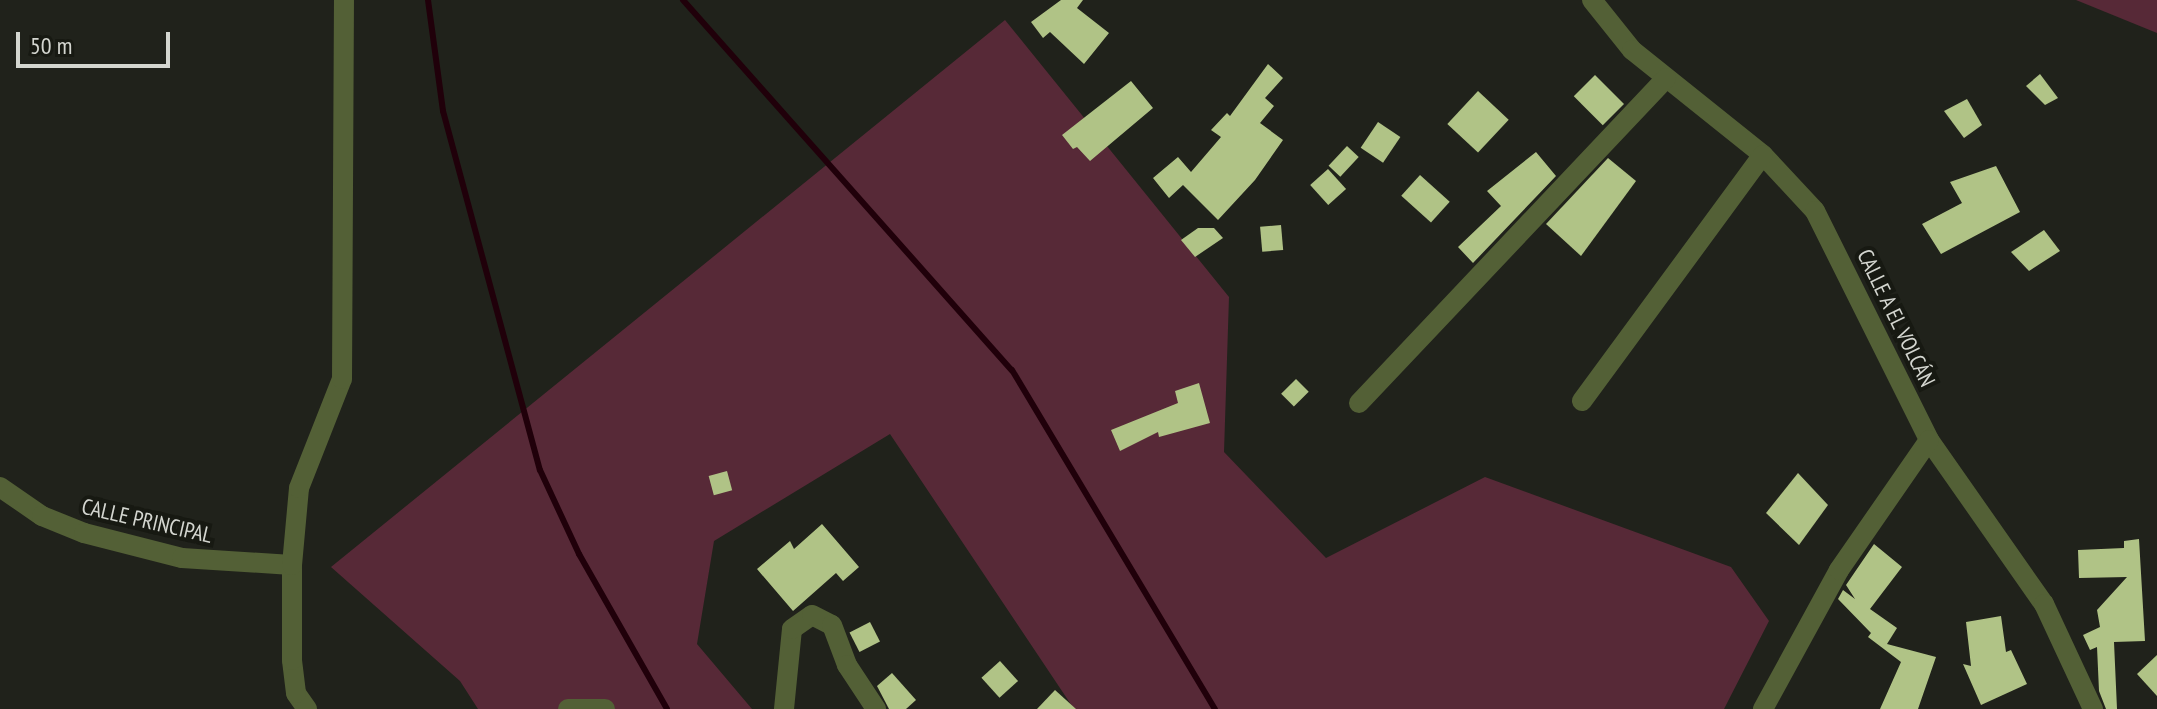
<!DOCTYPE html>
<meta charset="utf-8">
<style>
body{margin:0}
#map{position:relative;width:2157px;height:709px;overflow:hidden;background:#20221b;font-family:"PT Sans Narrow",sans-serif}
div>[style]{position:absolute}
.green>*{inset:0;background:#572937}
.stream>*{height:6px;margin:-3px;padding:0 3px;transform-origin:3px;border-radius:3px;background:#20000a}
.building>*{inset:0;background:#b0c386;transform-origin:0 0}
.minor>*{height:20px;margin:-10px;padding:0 10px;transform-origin:10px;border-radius:10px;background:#536036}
span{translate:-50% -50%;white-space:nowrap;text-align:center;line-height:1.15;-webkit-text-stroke:8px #171912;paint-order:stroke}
.street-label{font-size:22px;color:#d4d6d0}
.scale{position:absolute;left:16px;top:32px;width:154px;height:36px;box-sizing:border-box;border:4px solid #d4d6d0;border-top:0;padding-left:10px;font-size:24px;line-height:28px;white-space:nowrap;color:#d4d6d0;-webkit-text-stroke:6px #171912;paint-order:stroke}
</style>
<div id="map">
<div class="green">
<div style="clip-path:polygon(2076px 0,2157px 0,2157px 33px)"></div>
<div style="clip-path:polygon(1005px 20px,1229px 297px,1224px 452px,1326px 558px,1485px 477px,1731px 567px,1769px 621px,1724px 709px,1074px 709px,890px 434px,714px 541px,697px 644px,752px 709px,478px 709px,460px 681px,331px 567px)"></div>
</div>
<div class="stream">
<div style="left:428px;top:0;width:112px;rotate:82.3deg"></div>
<div style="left:443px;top:111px;width:372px;rotate:74.9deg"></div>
<div style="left:540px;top:470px;width:93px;rotate:65.1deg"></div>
<div style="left:579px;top:554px;width:178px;rotate:60.4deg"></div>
<div style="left:683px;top:0;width:495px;rotate:48.4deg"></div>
<div style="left:1012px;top:370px;width:395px;rotate:59.1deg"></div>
</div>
<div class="building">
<div style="clip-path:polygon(1061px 0,1083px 0,1077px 8px,1109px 33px,1084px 64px,1050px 32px,1043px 38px,1031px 22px)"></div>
<div style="clip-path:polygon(1268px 64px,1283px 78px,1265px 98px,1274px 106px,1260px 123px,1283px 140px,1255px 180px,1218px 220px,1183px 185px,1169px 198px,1153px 178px,1178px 157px,1191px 172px,1221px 137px,1211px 130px,1227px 113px,1230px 116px)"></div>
<div style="clip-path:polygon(2040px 74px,2058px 98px,2045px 105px,2026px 86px)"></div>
<div style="left:1595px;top:75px;width:41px;height:30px;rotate:45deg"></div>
<div style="clip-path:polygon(1131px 81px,1153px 108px,1090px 161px,1077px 147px,1073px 149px,1062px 135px)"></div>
<div style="left:1478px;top:91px;width:42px;height:45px;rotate:43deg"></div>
<div style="clip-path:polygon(1967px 99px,1982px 125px,1964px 138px,1944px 111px)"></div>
<div style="left:1378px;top:122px;width:27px;height:31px;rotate:34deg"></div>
<div style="left:1347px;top:146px;width:16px;height:27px;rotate:43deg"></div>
<div style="clip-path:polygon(1536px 152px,1556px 176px,1473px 263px,1458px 247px,1501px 206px,1487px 191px)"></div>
<div style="clip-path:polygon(1608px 158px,1636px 181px,1581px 256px,1546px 224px)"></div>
<div style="clip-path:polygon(1996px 166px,2020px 212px,1941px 254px,1922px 224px,1962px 203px,1950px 182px)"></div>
<div style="left:1328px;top:169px;width:27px;height:24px;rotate:48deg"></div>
<div style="left:1420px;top:175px;width:40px;height:28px;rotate:42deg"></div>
<div style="left:1281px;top:225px;width:25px;height:21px;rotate:85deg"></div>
<div style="clip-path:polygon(1198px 228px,1214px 228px,1223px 238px,1195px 257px,1181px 240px)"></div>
<div style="clip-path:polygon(2044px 230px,2060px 251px,2029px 271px,2011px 252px)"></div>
<div style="left:1296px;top:379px;width:18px;height:21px;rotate:45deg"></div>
<div style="clip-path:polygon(1199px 383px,1210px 423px,1159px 437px,1158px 432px,1120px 451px,1111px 430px,1178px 403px,1175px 391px)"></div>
<div style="left:727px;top:471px;width:20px;height:19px;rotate:75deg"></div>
<div style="clip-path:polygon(1798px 473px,1828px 505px,1799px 545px,1766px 513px)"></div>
<div style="clip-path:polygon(822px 524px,859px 567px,843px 581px,836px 573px,793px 611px,757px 569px,790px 541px,794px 549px)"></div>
<div style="clip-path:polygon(2139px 539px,2145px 641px,2114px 642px,2117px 709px,2106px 709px,2099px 691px,2097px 647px,2090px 650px,2083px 635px,2100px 627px,2097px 610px,2127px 577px,2079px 578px,2078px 550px,2124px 548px,2124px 541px)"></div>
<div style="clip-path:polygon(1874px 544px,1902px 567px,1870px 609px,1897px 628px,1887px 644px,1936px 657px,1918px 709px,1880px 709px,1901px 662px,1868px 637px,1871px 633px,1838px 599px,1843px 590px,1855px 599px,1846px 585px)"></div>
<div style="clip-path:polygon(2001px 616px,2006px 652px,2011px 650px,2027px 684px,1981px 705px,1963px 664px,1971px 666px,1966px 622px)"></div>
<div style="left:870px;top:622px;width:22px;height:23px;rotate:63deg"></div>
<div style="clip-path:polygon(2157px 655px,2157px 696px,2137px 674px)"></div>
<div style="left:1000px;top:661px;width:27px;height:25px;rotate:48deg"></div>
<div style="clip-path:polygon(892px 673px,916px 700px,906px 709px,889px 709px,877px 686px)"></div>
<div style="clip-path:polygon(1055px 690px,1076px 709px,1037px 709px)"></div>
</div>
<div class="minor">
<div style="left:1592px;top:0;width:64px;rotate:51.3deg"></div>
<div style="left:1632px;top:50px;width:168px;rotate:38.7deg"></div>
<div style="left:1763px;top:155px;width:76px;rotate:47.1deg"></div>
<div style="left:1815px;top:211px;width:256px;rotate:63.5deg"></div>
<div style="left:1929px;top:440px;width:200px;rotate:55deg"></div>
<div style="left:2044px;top:604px;width:116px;rotate:65deg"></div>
<div style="left:1582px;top:401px;width:305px;rotate:-53.7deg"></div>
<div style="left:1359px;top:403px;width:447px;rotate:-46.6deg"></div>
<div style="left:0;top:487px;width:51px;rotate:34.6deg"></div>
<div style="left:42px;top:516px;width:45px;rotate:22deg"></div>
<div style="left:84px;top:533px;width:101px;rotate:14.3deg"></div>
<div style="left:182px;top:558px;width:110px;rotate:3.6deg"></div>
<div style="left:307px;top:709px;width:19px;rotate:-125deg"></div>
<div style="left:296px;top:693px;width:33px;rotate:-97deg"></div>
<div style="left:292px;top:660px;width:95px;rotate:-90deg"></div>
<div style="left:292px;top:565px;width:77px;rotate:-84.8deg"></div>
<div style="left:299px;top:488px;width:117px;rotate:-68.5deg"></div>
<div style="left:342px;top:379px;width:379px;rotate:-89.7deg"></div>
<div style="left:568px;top:709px;width:37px"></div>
<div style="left:784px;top:709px;width:80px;rotate:-84.3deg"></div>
<div style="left:792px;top:629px;width:24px;rotate:-35deg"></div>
<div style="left:812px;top:615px;width:22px;rotate:27deg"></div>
<div style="left:832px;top:625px;width:43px;rotate:69.4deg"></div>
<div style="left:847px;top:665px;width:53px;rotate:56.6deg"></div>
<div style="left:1763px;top:709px;width:158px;rotate:-61.3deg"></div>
<div style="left:1839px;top:570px;width:158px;rotate:-55.3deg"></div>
</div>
<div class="street-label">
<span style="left:1896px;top:318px;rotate:64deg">CALLE A EL VOLCÁN</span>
<span style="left:147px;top:521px;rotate:13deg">CALLE PRINCIPAL</span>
</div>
<div class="scale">50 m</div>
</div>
